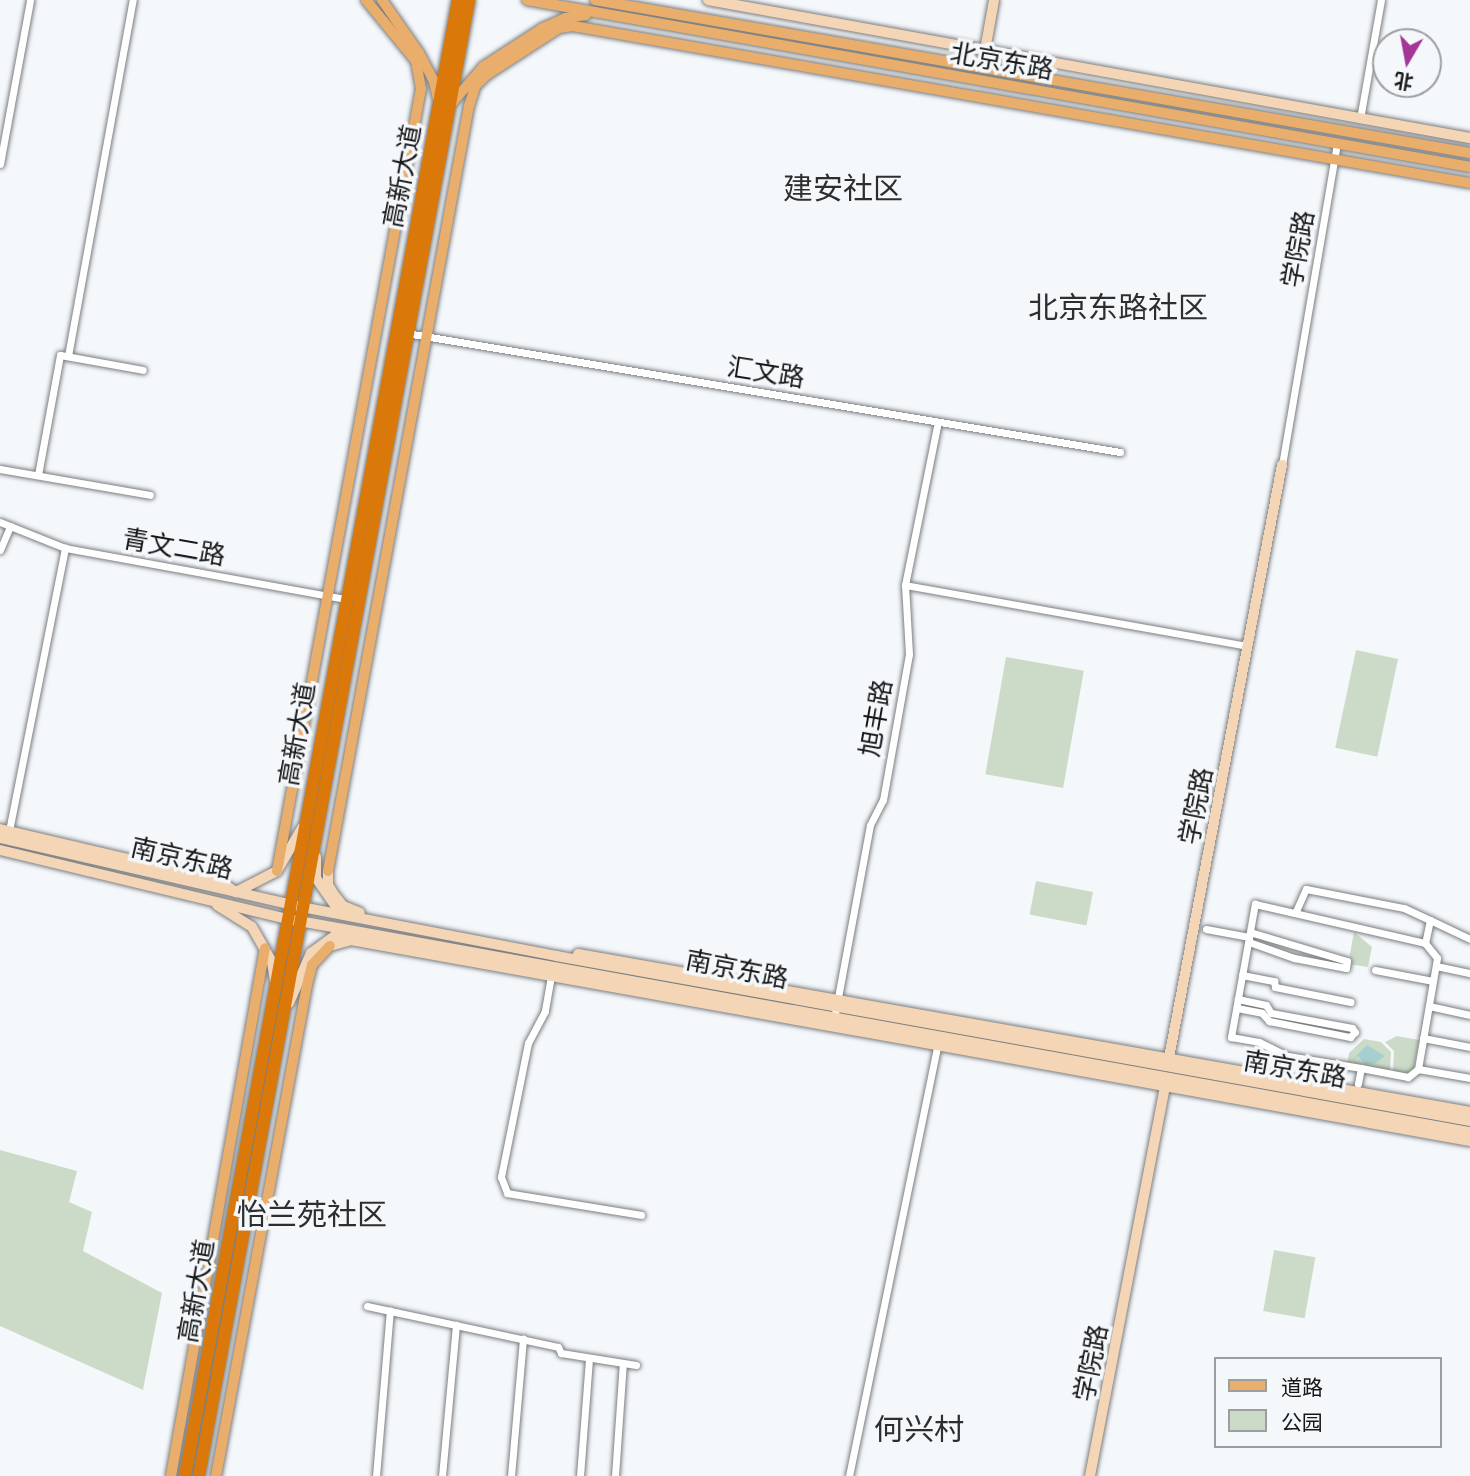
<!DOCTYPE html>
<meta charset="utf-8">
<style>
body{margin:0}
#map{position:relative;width:1470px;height:1476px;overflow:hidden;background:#f5f8fb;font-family:Mulish,"Noto Sans SC",sans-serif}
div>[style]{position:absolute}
.green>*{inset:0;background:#ccdbc8;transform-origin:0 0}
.water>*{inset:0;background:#a6d0d0}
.roads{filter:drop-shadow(0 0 2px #7b7e80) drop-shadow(0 0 2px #7b7e80)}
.street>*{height:7px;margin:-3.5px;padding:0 3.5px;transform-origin:3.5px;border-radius:3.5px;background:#fff}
.secondary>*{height:10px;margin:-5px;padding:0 5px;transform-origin:5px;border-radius:5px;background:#f4d6b6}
.primary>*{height:10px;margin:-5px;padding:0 5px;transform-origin:5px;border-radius:5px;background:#e9ae6c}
.highway>*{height:12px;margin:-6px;padding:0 6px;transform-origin:6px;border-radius:6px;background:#db780a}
span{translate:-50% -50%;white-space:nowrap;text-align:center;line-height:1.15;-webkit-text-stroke:7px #f5f8fb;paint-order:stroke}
.street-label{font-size:26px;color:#161718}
.quarter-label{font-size:30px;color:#2c2e30}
.legend{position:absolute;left:1214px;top:1357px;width:228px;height:91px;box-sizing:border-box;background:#f5f8fb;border:2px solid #9c9ea0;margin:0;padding:9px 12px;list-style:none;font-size:21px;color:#161718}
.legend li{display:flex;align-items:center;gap:14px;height:35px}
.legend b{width:35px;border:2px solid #9c9ea0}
.north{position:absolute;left:1372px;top:28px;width:70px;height:70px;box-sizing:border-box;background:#f5f8fb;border:2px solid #9c9ea0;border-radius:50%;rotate:190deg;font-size:19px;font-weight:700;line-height:28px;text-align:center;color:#161718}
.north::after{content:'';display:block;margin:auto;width:24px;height:32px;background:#a33797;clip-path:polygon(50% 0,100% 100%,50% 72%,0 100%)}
</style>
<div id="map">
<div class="green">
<div style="left:1356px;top:650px;width:43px;height:100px;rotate:12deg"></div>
<div style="left:1006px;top:657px;width:79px;height:119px;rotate:10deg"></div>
<div style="left:1036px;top:881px;width:58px;height:34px;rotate:11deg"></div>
<div style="clip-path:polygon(1354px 932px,1372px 947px,1368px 967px,1348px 964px)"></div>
<div style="clip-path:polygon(1397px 1036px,1419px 1040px,1414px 1068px,1407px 1074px,1393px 1071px,1394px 1051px,1385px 1042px)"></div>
<div style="clip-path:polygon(1364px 1039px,1381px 1042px,1391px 1052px,1390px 1072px,1347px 1065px,1349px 1053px)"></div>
<div style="clip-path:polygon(0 1150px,77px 1171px,69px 1202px,92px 1212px,83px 1251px,162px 1293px,143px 1390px,0 1326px)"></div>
<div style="left:1274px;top:1250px;width:42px;height:62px;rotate:10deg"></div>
</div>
<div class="water">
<div style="clip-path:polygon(1367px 1045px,1385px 1056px,1374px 1064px,1365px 1064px,1358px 1056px,1352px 1060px)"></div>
</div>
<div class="roads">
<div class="street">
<div style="left:1360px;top:119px;width:121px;rotate:-80deg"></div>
<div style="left:0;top:164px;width:167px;rotate:-79.6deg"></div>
<div style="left:406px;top:333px;width:724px;rotate:9.46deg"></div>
<div style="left:68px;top:356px;width:362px;rotate:-79.7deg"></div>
<div style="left:1282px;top:465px;width:327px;rotate:-80.3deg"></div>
<div style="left:0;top:469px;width:152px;rotate:9.8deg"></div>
<div style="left:38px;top:475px;width:122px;rotate:-79.6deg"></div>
<div style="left:60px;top:355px;width:84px;rotate:10.2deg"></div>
<div style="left:0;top:522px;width:70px;rotate:21.8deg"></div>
<div style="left:65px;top:548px;width:285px;rotate:10.3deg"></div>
<div style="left:0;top:550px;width:26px;rotate:-67deg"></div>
<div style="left:905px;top:585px;width:348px;rotate:10.1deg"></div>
<div style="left:8px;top:836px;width:294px;rotate:-78.8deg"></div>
<div style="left:1296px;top:911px;width:24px;rotate:-66deg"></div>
<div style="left:1306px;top:889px;width:100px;rotate:11deg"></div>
<div style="left:1404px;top:908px;width:29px;rotate:25deg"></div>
<div style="left:1430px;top:920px;width:24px;rotate:102deg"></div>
<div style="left:1430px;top:920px;width:44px;rotate:25.4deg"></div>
<div style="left:1206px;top:929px;width:44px;rotate:10.5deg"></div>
<div style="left:1249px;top:937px;width:102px;rotate:100.2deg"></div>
<div style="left:1231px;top:1037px;width:28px;rotate:10deg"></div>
<div style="left:1259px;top:1042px;width:32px;rotate:26deg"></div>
<div style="left:1288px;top:1056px;width:74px;rotate:9.3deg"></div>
<div style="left:1361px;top:1068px;width:16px;rotate:101deg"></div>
<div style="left:1249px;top:937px;width:34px;rotate:-80deg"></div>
<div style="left:1255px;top:904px;width:174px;rotate:12.9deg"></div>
<div style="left:1425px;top:943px;width:19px;rotate:51deg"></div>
<div style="left:1437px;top:958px;width:113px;rotate:99.7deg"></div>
<div style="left:1418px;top:1069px;width:13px;rotate:141deg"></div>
<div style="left:1408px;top:1077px;width:48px;rotate:-169.2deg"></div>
<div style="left:1249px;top:942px;width:48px;rotate:19.6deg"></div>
<div style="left:1294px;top:958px;width:53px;rotate:10.9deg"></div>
<div style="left:1346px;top:968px;width:7px;rotate:-82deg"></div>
<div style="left:1347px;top:961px;width:101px;rotate:-163.4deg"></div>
<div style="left:1436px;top:966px;width:35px;rotate:12deg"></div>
<div style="left:1375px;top:970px;width:59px;rotate:10.7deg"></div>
<div style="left:1242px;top:975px;width:33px;rotate:11deg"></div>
<div style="left:1274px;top:981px;width:6px;rotate:81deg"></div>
<div style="left:1275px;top:987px;width:77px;rotate:11.2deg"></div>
<div style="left:551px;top:976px;width:36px;rotate:100deg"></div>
<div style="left:545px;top:1011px;width:36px;rotate:118deg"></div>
<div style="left:528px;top:1043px;width:137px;rotate:101.4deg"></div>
<div style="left:501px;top:1177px;width:17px;rotate:69deg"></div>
<div style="left:507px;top:1193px;width:136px;rotate:9.3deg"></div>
<div style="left:1429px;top:1006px;width:42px;rotate:12.4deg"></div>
<div style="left:1237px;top:1008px;width:25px;rotate:11deg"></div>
<div style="left:1262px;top:1013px;width:11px;rotate:49deg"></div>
<div style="left:1269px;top:1021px;width:83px;rotate:11.2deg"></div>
<div style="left:1350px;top:1037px;width:7px;rotate:-45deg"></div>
<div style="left:1355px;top:1032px;width:5px;rotate:-127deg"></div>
<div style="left:1352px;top:1028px;width:82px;rotate:-169.5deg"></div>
<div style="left:1271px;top:1013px;width:9px;rotate:-122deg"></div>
<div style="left:1266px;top:1005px;width:29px;rotate:-168deg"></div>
<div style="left:834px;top:1019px;width:197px;rotate:-79.5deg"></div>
<div style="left:870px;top:825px;width:28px;rotate:-63deg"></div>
<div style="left:883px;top:800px;width:148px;rotate:-79.9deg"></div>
<div style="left:909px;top:654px;width:69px;rotate:-93.3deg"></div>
<div style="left:905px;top:585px;width:166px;rotate:-78.6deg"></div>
<div style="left:1423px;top:1038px;width:48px;rotate:10.8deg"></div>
<div style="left:1418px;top:1069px;width:53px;rotate:9.8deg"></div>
<div style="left:367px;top:1306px;width:195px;rotate:12.1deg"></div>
<div style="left:558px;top:1347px;width:7px;rotate:63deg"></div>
<div style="left:561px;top:1353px;width:76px;rotate:9.1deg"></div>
<div style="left:376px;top:1476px;width:166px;rotate:-85.2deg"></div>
<div style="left:442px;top:1476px;width:152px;rotate:-84.7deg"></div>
<div style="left:511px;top:1476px;width:138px;rotate:-85deg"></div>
<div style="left:580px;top:1476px;width:118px;rotate:-85.6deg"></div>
<div style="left:615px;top:1476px;width:113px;rotate:-86deg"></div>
<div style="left:849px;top:1476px;width:444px;rotate:-78.4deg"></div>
</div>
<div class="secondary">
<div style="left:708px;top:0;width:774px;rotate:10.27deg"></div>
<div style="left:982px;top:67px;width:68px;rotate:-79.8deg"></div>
<div style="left:0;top:829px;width:224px;rotate:13.2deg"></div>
<div style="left:218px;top:880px;width:22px;rotate:34deg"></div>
<div style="left:236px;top:892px;width:46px;rotate:-27.1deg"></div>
<div style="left:277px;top:871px;width:50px;rotate:-59.8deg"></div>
<div style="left:0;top:838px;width:310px;rotate:12.9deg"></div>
<div style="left:302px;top:907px;width:259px;rotate:10.9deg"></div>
<div style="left:556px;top:956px;width:929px;rotate:10.23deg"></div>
<div style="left:0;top:850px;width:296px;rotate:13.5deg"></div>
<div style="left:288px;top:919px;width:1201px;rotate:10.22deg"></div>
<div style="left:316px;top:857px;width:21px;rotate:90deg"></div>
<div style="left:316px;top:878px;width:44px;rotate:55.2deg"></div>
<div style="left:328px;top:871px;width:14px;rotate:90deg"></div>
<div style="left:328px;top:885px;width:13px;rotate:58deg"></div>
<div style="left:335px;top:896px;width:13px;rotate:51deg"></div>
<div style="left:343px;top:906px;width:18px;rotate:22deg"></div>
<div style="left:217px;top:905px;width:41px;rotate:32.2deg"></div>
<div style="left:252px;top:927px;width:40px;rotate:60.3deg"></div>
<div style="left:272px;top:962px;width:18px;rotate:81deg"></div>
<div style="left:330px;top:946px;width:22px;rotate:-16deg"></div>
<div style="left:351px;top:940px;width:1137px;rotate:10.18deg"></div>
<div style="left:578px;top:954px;width:906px;rotate:10.04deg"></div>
<div style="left:289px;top:1003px;width:55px;rotate:-66.3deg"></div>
<div style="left:311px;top:953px;width:34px;rotate:-36deg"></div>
<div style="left:339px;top:933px;width:8px"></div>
<div style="left:1168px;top:1063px;width:609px;rotate:-79.21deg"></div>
<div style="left:1090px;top:1476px;width:402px;rotate:-79.1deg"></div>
</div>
<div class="primary">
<div style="left:382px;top:0;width:65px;rotate:55.1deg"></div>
<div style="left:419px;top:53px;width:32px;rotate:62deg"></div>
<div style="left:434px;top:81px;width:19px;rotate:78deg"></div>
<div style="left:527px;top:0;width:958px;rotate:10.04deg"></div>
<div style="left:595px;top:0;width:888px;rotate:9.92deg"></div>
<div style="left:451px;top:104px;width:49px;rotate:-49.1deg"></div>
<div style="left:483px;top:67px;width:72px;rotate:-33deg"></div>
<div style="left:543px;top:28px;width:24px;rotate:-24deg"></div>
<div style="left:565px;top:18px;width:21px;rotate:-8deg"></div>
<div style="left:277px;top:871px;width:795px;rotate:-79.57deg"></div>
<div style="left:421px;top:89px;width:28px;rotate:-100deg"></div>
<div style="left:416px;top:61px;width:79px;rotate:-129.3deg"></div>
<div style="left:328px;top:871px;width:778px;rotate:-79.56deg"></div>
<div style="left:469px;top:106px;width:22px;rotate:-72deg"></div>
<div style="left:476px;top:85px;width:16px;rotate:-43deg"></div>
<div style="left:488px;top:74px;width:85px;rotate:-32.9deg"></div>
<div style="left:559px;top:28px;width:14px;rotate:-8deg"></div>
<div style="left:573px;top:26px;width:911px;rotate:9.93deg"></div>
<div style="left:171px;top:1476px;width:536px;rotate:-79.91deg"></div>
<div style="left:216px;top:1476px;width:499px;rotate:-79.5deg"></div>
<div style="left:307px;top:985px;width:21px;rotate:-76deg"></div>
<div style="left:312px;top:965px;width:26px;rotate:-47deg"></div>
</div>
<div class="highway">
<div style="left:185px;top:1476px;width:1501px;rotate:-79.52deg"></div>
<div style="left:199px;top:1476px;width:1500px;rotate:-79.63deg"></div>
</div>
</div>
<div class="street-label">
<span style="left:1002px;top:61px;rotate:10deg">北京东路</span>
<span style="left:402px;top:176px;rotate:-79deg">高新大道</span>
<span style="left:1298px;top:249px;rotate:-80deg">学院路</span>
<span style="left:766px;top:372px;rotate:9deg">汇文路</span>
<span style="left:174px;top:547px;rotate:10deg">青文二路</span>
<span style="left:876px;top:718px;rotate:-80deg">旭丰路</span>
<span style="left:297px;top:734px;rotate:-80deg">高新大道</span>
<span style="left:1196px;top:806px;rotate:-79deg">学院路</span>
<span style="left:182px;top:858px;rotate:13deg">南京东路</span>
<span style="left:737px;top:969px;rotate:11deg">南京东路</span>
<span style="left:1295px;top:1069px;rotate:10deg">南京东路</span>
<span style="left:196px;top:1291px;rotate:-80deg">高新大道</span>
<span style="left:1091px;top:1363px;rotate:-79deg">学院路</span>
</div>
<div class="quarter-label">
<span style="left:843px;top:188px">建安社区</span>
<span style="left:1118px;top:307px">北京东路社区</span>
<span style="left:312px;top:1214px">怡兰苑社区</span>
<span style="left:919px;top:1429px">何兴村</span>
</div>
<ul class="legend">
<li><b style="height:9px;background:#e9ae6c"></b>道路</li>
<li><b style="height:19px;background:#ccdbc8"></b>公园</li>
</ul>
<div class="north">北</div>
</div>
